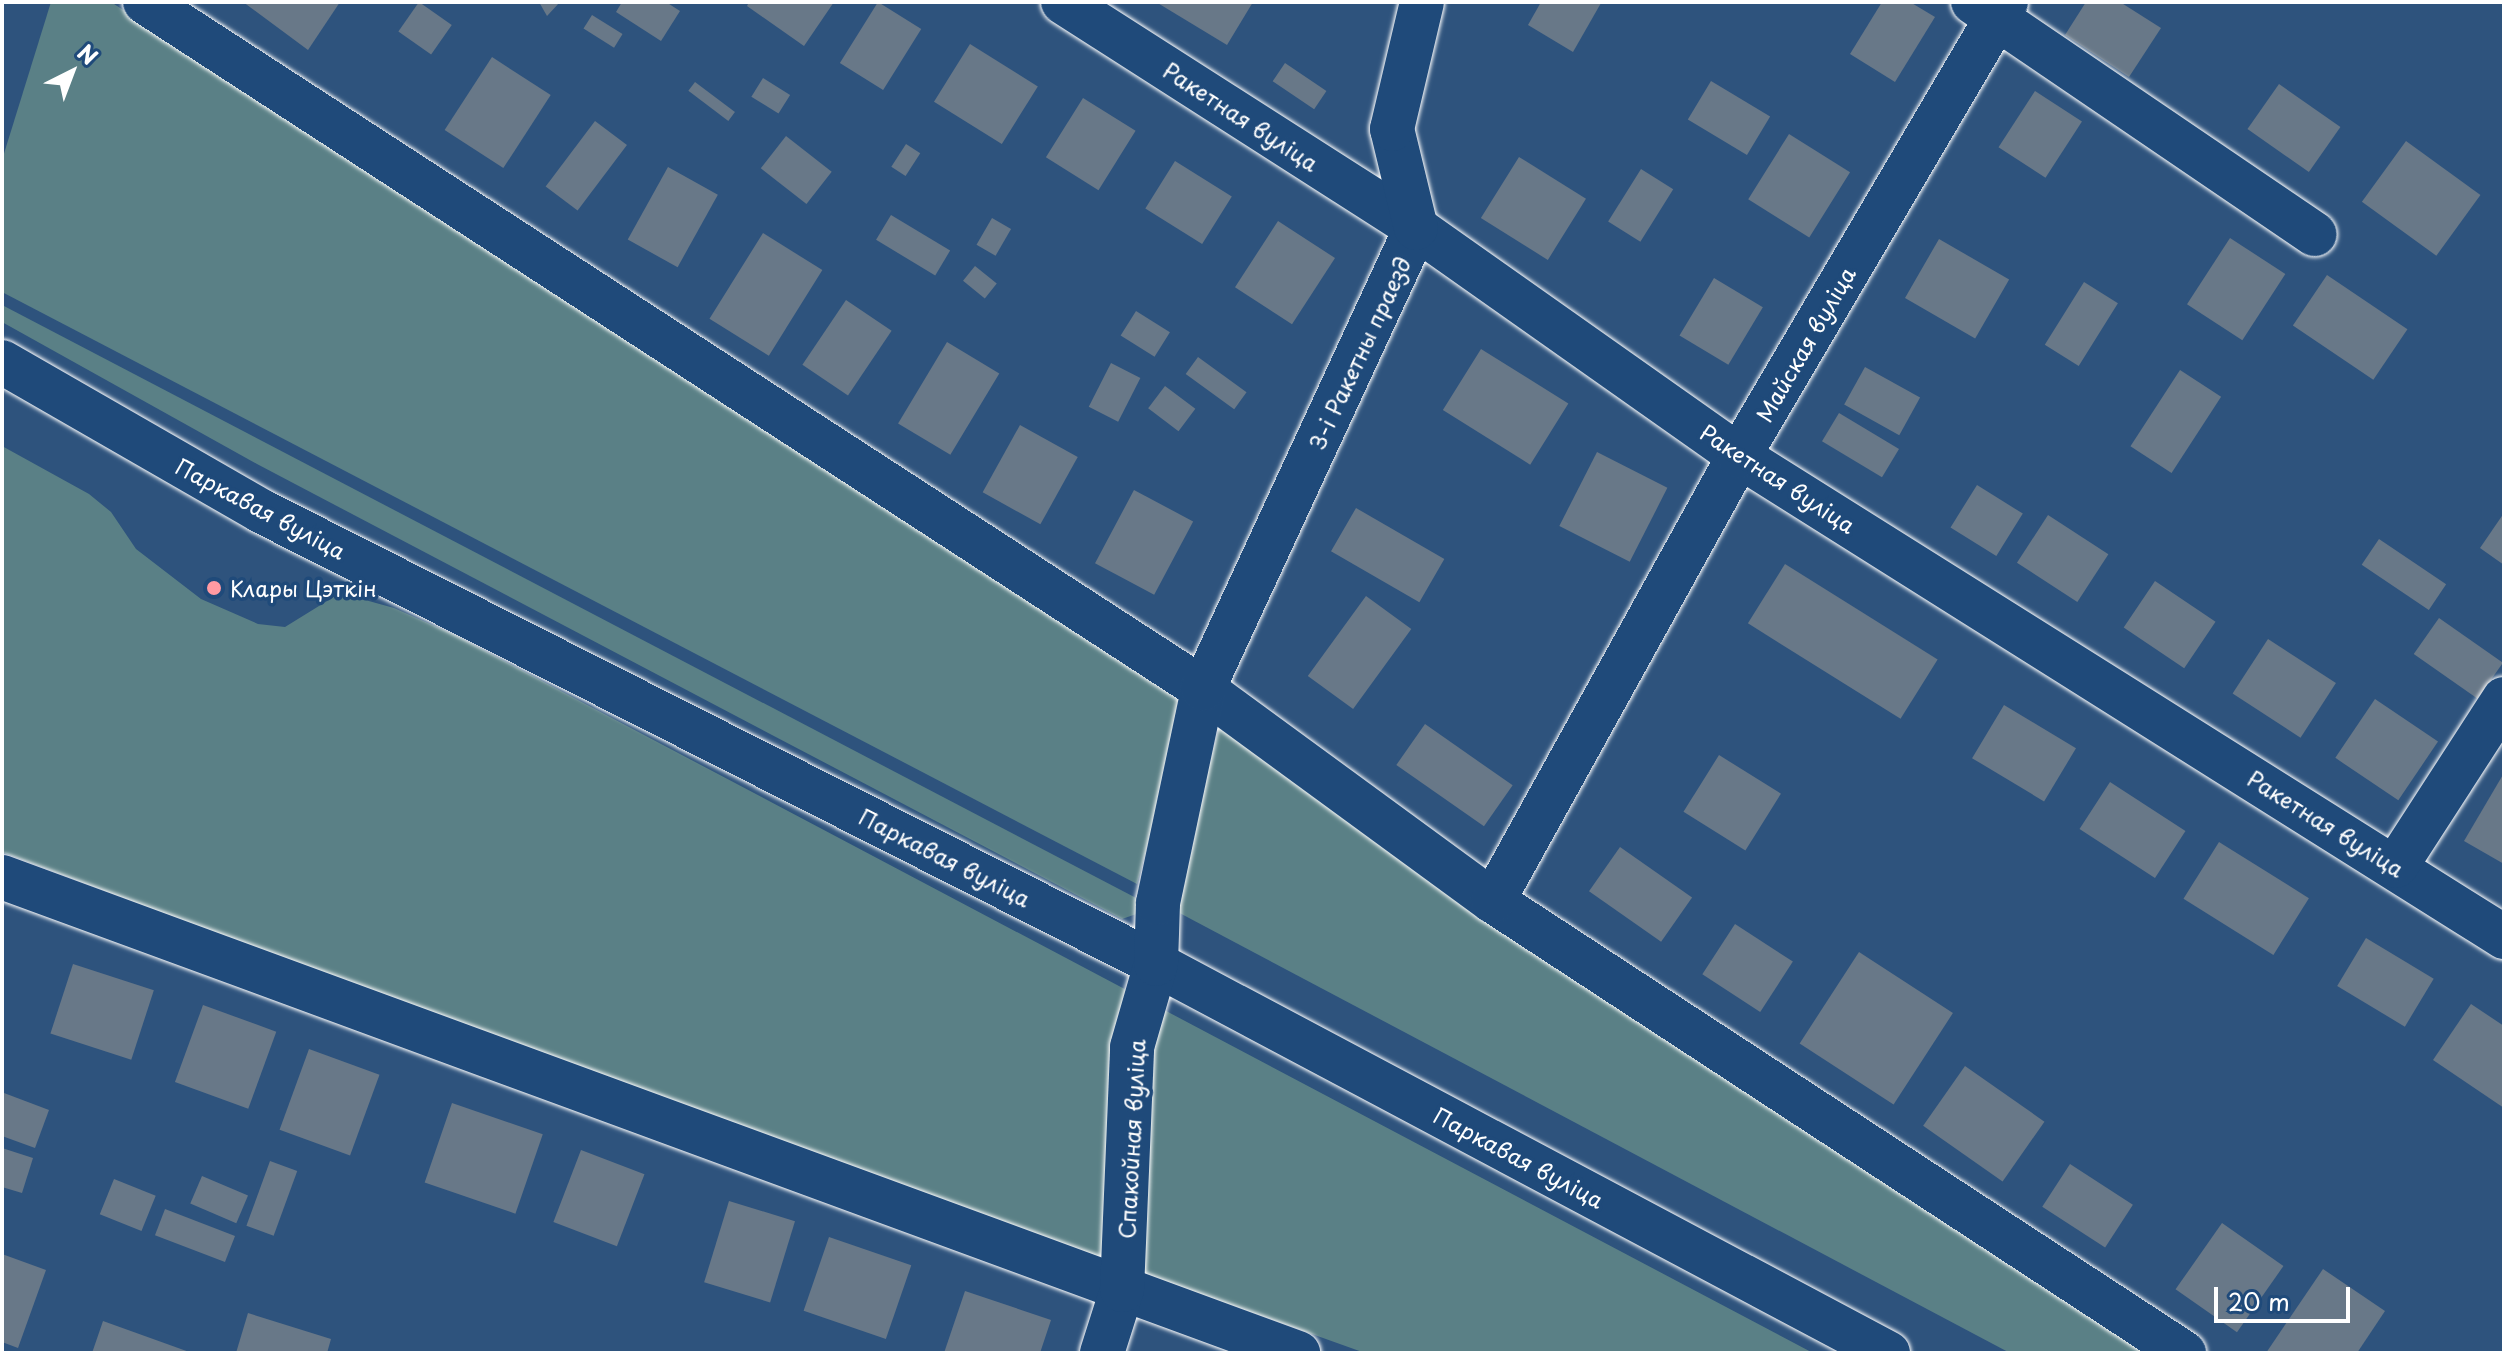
<!DOCTYPE html>
<meta charset="utf-8">
<style>
body{margin:0}
#map{position:relative;width:2506px;height:1355px;overflow:hidden;background:#2e537d;font-family:"Playpen Sans",sans-serif}
div>[style]{position:absolute}
.green>*{inset:0;background:#5a8086}
.building>*{inset:0;background:#687888;transform-origin:0 0}
.roads{filter:drop-shadow(0 0 2px #fff) drop-shadow(0 0 2px #fff)}
.minor>*{height:44px;margin:-22px;padding:0 22px;transform-origin:22px;border-radius:22px;background:#1f4a7a}
.dots>*{width:22px;height:22px;translate:-50% -50%;box-sizing:border-box;border:4px solid #1f4a7a;border-radius:50%}
span{translate:-50% -50%;white-space:nowrap;text-align:center;line-height:1.15;-webkit-text-stroke:7px #1f4a7a;paint-order:stroke}
.street-label{font-size:22px;color:#fff}
.poi-label{font-size:22px;color:#fff}
.left{translate:0 -50%;text-align:left}
.frame{position:absolute;inset:0;border:4px solid #fff;pointer-events:none}
.north{position:absolute;left:32px;top:32px;width:80px;height:80px;-webkit-text-stroke:6px #1f4a7a;paint-order:stroke;rotate:42deg;font-size:22px;font-weight:700;line-height:32px;text-align:center;color:#fff}
.north::after{content:'';display:block;margin:auto;width:28px;height:36px;background:#fff;clip-path:polygon(50% 0,100% 100%,50% 72%,0 100%)}
.scale{position:absolute;left:2214px;top:1287px;width:136px;height:36px;box-sizing:border-box;border:4px solid #fff;border-top:0;padding-left:10px;font-size:24px;line-height:28px;white-space:nowrap;color:#fff;-webkit-text-stroke:6px #1f4a7a;paint-order:stroke}
</style>
<div id="map">
<div class="green">
<div style="clip-path:polygon(51px 2px,111px 2px,1185px 704px,1137px 884px,2px 292px,2px 160px)"></div>
<div style="clip-path:polygon(4px 306px,1140px 900px,1142px 912px,1122px 919px,257px 464px,2px 322px)"></div>
<div style="clip-path:polygon(2px 446px,89px 494px,111px 512px,136px 549px,201px 599px,258px 624px,285px 627px,340px 593px,394px 608px,455px 635px,1813px 1353px,1365px 1353px,1150px 1276px,1032px 1242px,2px 852px)"></div>
<div style="clip-path:polygon(1221px 720px,2161px 1353px,2010px 1353px,1172px 909px)"></div>
</div>
<div class="building">
<div style="clip-path:polygon(243px 2px,340px 2px,308px 50px)"></div>
<div style="left:419px;top:2px;width:40px;height:36px;rotate:35deg"></div>
<div style="clip-path:polygon(539px 2px,560px 2px,547px 16px)"></div>
<div style="clip-path:polygon(622px 2px,666px 2px,680px 11px,661px 41px,616px 12px)"></div>
<div style="clip-path:polygon(749px 2px,834px 2px,804px 46px,747px 6px)"></div>
<div style="left:878px;top:2px;width:51px;height:72px;rotate:32deg"></div>
<div style="clip-path:polygon(1156px 2px,1253px 2px,1227px 45px)"></div>
<div style="clip-path:polygon(1541px 2px,1599px 2px,1601px 3px,1573px 52px,1528px 25px)"></div>
<div style="clip-path:polygon(1882px 2px,1910px 2px,1935px 17px,1895px 82px,1850px 54px)"></div>
<div style="clip-path:polygon(2086px 2px,2120px 2px,2161px 28px,2129px 77px,2065px 35px)"></div>
<div style="left:592px;top:15px;width:36px;height:16px;rotate:32deg"></div>
<div style="left:970px;top:44px;width:80px;height:68px;rotate:32deg"></div>
<div style="left:492px;top:57px;width:70px;height:87px;rotate:33deg"></div>
<div style="left:1285px;top:63px;width:50px;height:22px;rotate:34deg"></div>
<div style="left:763px;top:78px;width:32px;height:22px;rotate:32deg"></div>
<div style="left:1711px;top:81px;width:69px;height:45px;rotate:31deg"></div>
<div style="left:695px;top:82px;width:50px;height:11px;rotate:37deg"></div>
<div style="left:2279px;top:84px;width:75px;height:55px;rotate:35deg"></div>
<div style="left:2035px;top:91px;width:56px;height:67px;rotate:33deg"></div>
<div style="left:1083px;top:98px;width:62px;height:70px;rotate:32deg"></div>
<div style="left:595px;top:121px;width:40px;height:82px;rotate:37deg"></div>
<div style="left:1789px;top:134px;width:72px;height:77px;rotate:32deg"></div>
<div style="left:786px;top:136px;width:58px;height:41px;rotate:38deg"></div>
<div style="left:2406px;top:141px;width:92px;height:75px;rotate:36deg"></div>
<div style="left:906px;top:144px;width:17px;height:27px;rotate:33deg"></div>
<div style="left:1519px;top:157px;width:79px;height:72px;rotate:32deg"></div>
<div style="left:1175px;top:161px;width:67px;height:56px;rotate:32deg"></div>
<div style="left:668px;top:167px;width:57px;height:83px;rotate:29deg"></div>
<div style="left:1641px;top:169px;width:38px;height:62px;rotate:32deg"></div>
<div style="left:891px;top:215px;width:69px;height:29px;rotate:31deg"></div>
<div style="left:992px;top:218px;width:22px;height:31px;rotate:30deg"></div>
<div style="left:1278px;top:221px;width:68px;height:79px;rotate:33deg"></div>
<div style="left:763px;top:233px;width:70px;height:101px;rotate:32deg"></div>
<div style="left:2230px;top:238px;width:66px;height:79px;rotate:33deg"></div>
<div style="left:1939px;top:239px;width:81px;height:68px;rotate:30deg"></div>
<div style="left:975px;top:266px;width:28px;height:19px;rotate:39deg"></div>
<div style="left:2327px;top:275px;width:97px;height:61px;rotate:34deg"></div>
<div style="left:1714px;top:278px;width:57px;height:67px;rotate:31deg"></div>
<div style="left:2084px;top:282px;width:40px;height:74px;rotate:32deg"></div>
<div style="left:846px;top:300px;width:55px;height:78px;rotate:34deg"></div>
<div style="left:1136px;top:311px;width:40px;height:29px;rotate:32deg"></div>
<div style="left:947px;top:342px;width:61px;height:95px;rotate:31deg"></div>
<div style="left:1481px;top:349px;width:103px;height:72px;rotate:32deg"></div>
<div style="left:1198px;top:357px;width:60px;height:21px;rotate:36deg"></div>
<div style="left:1111px;top:363px;width:33px;height:49px;rotate:27deg"></div>
<div style="left:1865px;top:367px;width:63px;height:43px;rotate:29deg"></div>
<div style="left:2180px;top:370px;width:49px;height:91px;rotate:33deg"></div>
<div style="left:1165px;top:386px;width:38px;height:28px;rotate:37deg"></div>
<div style="left:1839px;top:413px;width:70px;height:33px;rotate:31deg"></div>
<div style="left:1020px;top:425px;width:66px;height:77px;rotate:29deg"></div>
<div style="left:1597px;top:452px;width:79px;height:83px;rotate:27deg"></div>
<div style="left:1977px;top:485px;width:54px;height:50px;rotate:32deg"></div>
<div style="left:1134px;top:490px;width:67px;height:83px;rotate:28deg"></div>
<div style="left:1356px;top:508px;width:102px;height:50px;rotate:30deg"></div>
<div style="clip-path:polygon(2504px 513px,2504px 565px,2480px 548px)"></div>
<div style="left:2048px;top:515px;width:72px;height:57px;rotate:33deg"></div>
<div style="left:2379px;top:539px;width:81px;height:31px;rotate:34deg"></div>
<div style="left:1785px;top:564px;width:180px;height:70px;rotate:32deg"></div>
<div style="left:2155px;top:581px;width:73px;height:56px;rotate:34deg"></div>
<div style="left:1366px;top:596px;width:56px;height:99px;rotate:36deg"></div>
<div style="left:2439px;top:618px;width:78px;height:44px;rotate:35deg"></div>
<div style="left:2268px;top:639px;width:81px;height:65px;rotate:33deg"></div>
<div style="left:2375px;top:699px;width:76px;height:71px;rotate:34deg"></div>
<div style="left:2004px;top:705px;width:84px;height:62px;rotate:31deg"></div>
<div style="left:1425px;top:724px;width:107px;height:50px;rotate:35deg"></div>
<div style="left:1719px;top:755px;width:73px;height:67px;rotate:32deg"></div>
<div style="clip-path:polygon(2504px 773px,2504px 864px,2464px 841px)"></div>
<div style="left:2110px;top:782px;width:90px;height:56px;rotate:33deg"></div>
<div style="left:2219px;top:842px;width:106px;height:67px;rotate:32deg"></div>
<div style="left:1620px;top:847px;width:88px;height:54px;rotate:35deg"></div>
<div style="left:1735px;top:924px;width:69px;height:60px;rotate:33deg"></div>
<div style="left:2366px;top:938px;width:79px;height:56px;rotate:31deg"></div>
<div style="left:1859px;top:952px;width:112px;height:109px;rotate:33deg"></div>
<div style="left:73px;top:964px;width:85px;height:73px;rotate:18deg"></div>
<div style="clip-path:polygon(2471px 1004px,2504px 1026px,2504px 1108px,2433px 1060px)"></div>
<div style="left:203px;top:1005px;width:78px;height:82px;rotate:20deg"></div>
<div style="left:309px;top:1049px;width:75px;height:86px;rotate:20deg"></div>
<div style="left:1965px;top:1066px;width:97px;height:73px;rotate:35deg"></div>
<div style="clip-path:polygon(4px 1093px,49px 1110px,35px 1148px,2px 1136px)"></div>
<div style="left:452px;top:1103px;width:96px;height:84px;rotate:19deg"></div>
<div style="clip-path:polygon(2px 1148px,33px 1158px,22px 1193px,2px 1187px)"></div>
<div style="left:581px;top:1150px;width:68px;height:77px;rotate:21deg"></div>
<div style="left:270px;top:1161px;width:29px;height:69px;rotate:20deg"></div>
<div style="left:2070px;top:1164px;width:75px;height:51px;rotate:33deg"></div>
<div style="left:202px;top:1176px;width:50px;height:30px;rotate:23deg"></div>
<div style="left:114px;top:1179px;width:45px;height:38px;rotate:22deg"></div>
<div style="left:729px;top:1201px;width:69px;height:85px;rotate:17deg"></div>
<div style="left:165px;top:1209px;width:75px;height:28px;rotate:21deg"></div>
<div style="left:2222px;top:1223px;width:75px;height:81px;rotate:35deg"></div>
<div style="left:829px;top:1237px;width:87px;height:78px;rotate:19deg"></div>
<div style="clip-path:polygon(2px 1254px,46px 1270px,18px 1348px,2px 1342px)"></div>
<div style="clip-path:polygon(2323px 1269px,2385px 1311px,2357px 1353px,2266px 1353px)"></div>
<div style="clip-path:polygon(965px 1291px,1051px 1320px,1040px 1353px,944px 1353px)"></div>
<div style="clip-path:polygon(248px 1313px,331px 1339px,327px 1353px,236px 1353px)"></div>
<div style="clip-path:polygon(103px 1321px,192px 1353px,92px 1353px)"></div>
</div>
<div class="roads">
<div class="minor">
<div style="left:145px;top:2px;width:1261px;rotate:33deg"></div>
<div style="left:1203px;top:689px;width:359px;rotate:36.2deg"></div>
<div style="left:1493px;top:901px;width:826px;rotate:33.19deg"></div>
<div style="left:1063px;top:2px;width:419px;rotate:32.6deg"></div>
<div style="left:1416px;top:228px;width:395px;rotate:35.2deg"></div>
<div style="left:1739px;top:456px;width:904px;rotate:32.16deg"></div>
<div style="left:1973px;top:2px;width:413px;rotate:34.2deg"></div>
<div style="left:2px;top:362px;width:299px;rotate:29.9deg"></div>
<div style="left:261px;top:511px;width:1003px;rotate:26.85deg"></div>
<div style="left:1156px;top:964px;width:829px;rotate:27.99deg"></div>
<div style="left:2396px;top:866px;width:199px;rotate:-57.1deg"></div>
<div style="left:2px;top:877px;width:1381px;rotate:20.17deg"></div>
<div style="left:1493px;top:901px;width:508px;rotate:-61.07deg"></div>
<div style="left:1739px;top:456px;width:527px;rotate:-59.54deg"></div>
<div style="left:1102px;top:1353px;width:66px;rotate:-72.4deg"></div>
<div style="left:1122px;top:1290px;width:243px;rotate:-87.6deg"></div>
<div style="left:1132px;top:1047px;width:86px;rotate:-73.9deg"></div>
<div style="left:1156px;top:964px;width:61px;rotate:-88.1deg"></div>
<div style="left:1158px;top:903px;width:219px;rotate:-78.1deg"></div>
<div style="left:1203px;top:689px;width:508px;rotate:-65.2deg"></div>
<div style="left:1416px;top:228px;width:102px;rotate:-103.6deg"></div>
<div style="left:1392px;top:129px;width:130px;rotate:-76.7deg"></div>
</div>
</div>
<div class="dots">
<div style="left:214px;top:588px;background:#ff9aa2"></div>
</div>
<div class="street-label">
<span style="left:1241px;top:116px;rotate:33deg">Ракетная вуліца</span>
<span style="left:1805px;top:344px;rotate:-60deg">Майская вуліца</span>
<span style="left:1359px;top:353px;rotate:-65deg">3-і Ракетны праезд</span>
<span style="left:1778px;top:478px;rotate:33deg">Ракетная вуліца</span>
<span style="left:261px;top:508px;rotate:28deg">Паркавая вуліца</span>
<span style="left:2326px;top:823px;rotate:32deg">Ракетная вуліца</span>
<span style="left:945px;top:857px;rotate:27deg">Паркавая вуліца</span>
<span style="left:1131px;top:1139px;rotate:-87deg">Спакойная вуліца</span>
<span style="left:1519px;top:1157px;rotate:28deg">Паркавая вуліца</span>
</div>
<div class="poi-label">
<span class="left" style="left:230px;top:588px">Клары Цэткін</span>
</div>
<div class="frame"></div>
<div class="north">N</div>
<div class="scale">20 m</div>
</div>
